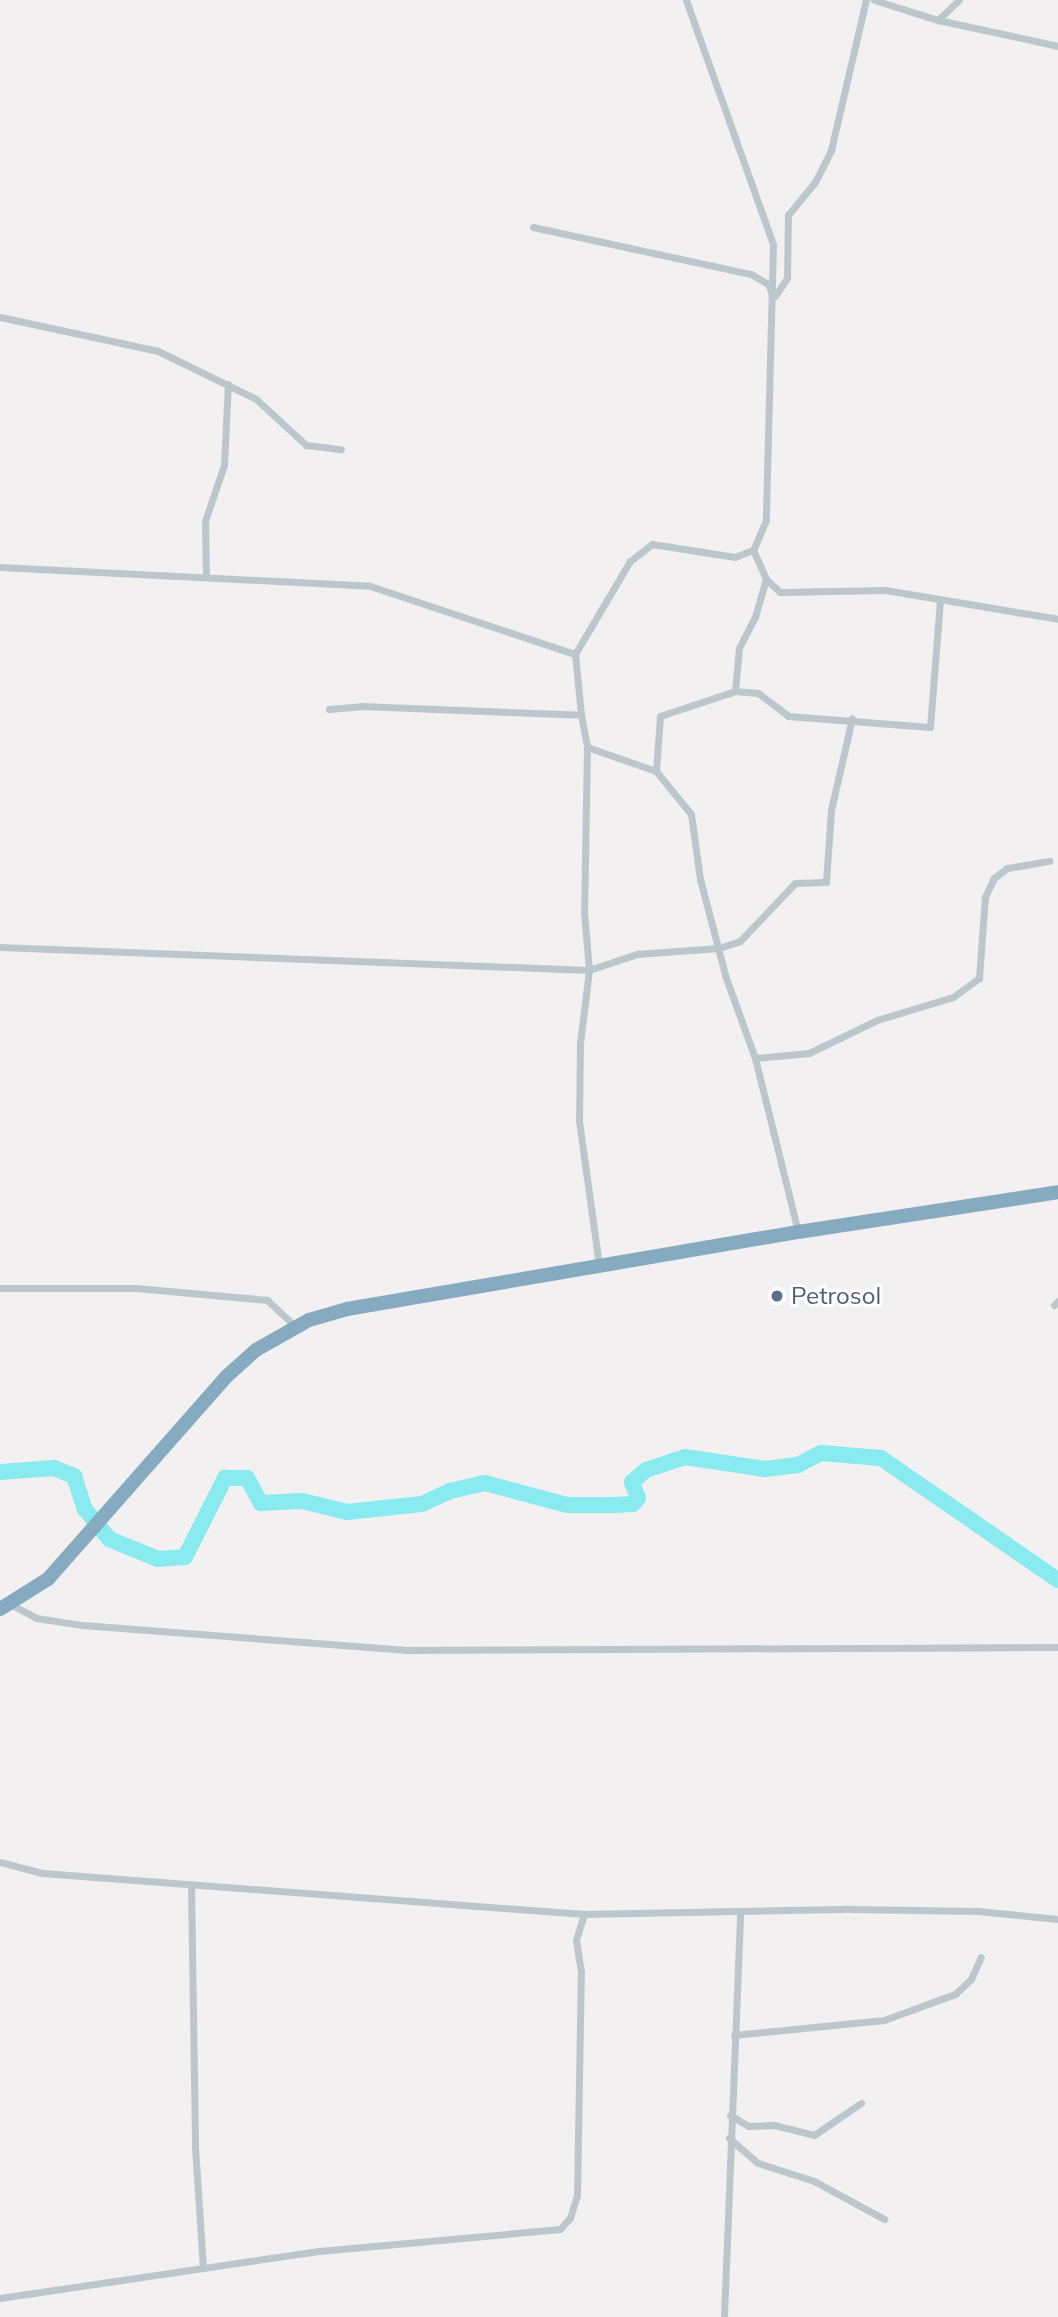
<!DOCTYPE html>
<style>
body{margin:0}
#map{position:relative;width:1058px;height:2317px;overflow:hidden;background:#f2f0f0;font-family:Mulish,sans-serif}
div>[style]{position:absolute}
.river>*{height:16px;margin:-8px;padding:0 8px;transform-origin:8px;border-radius:8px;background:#89eaef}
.street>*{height:7px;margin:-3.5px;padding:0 3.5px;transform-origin:3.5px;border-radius:3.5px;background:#bbc7cd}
.highway>*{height:14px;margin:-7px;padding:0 7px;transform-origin:7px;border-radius:7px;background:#86abc0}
.dots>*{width:19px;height:19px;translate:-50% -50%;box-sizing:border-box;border:4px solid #fff;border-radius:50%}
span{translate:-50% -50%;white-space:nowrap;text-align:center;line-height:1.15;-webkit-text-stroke:6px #fff;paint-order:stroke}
.service-label{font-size:24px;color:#4e5e75}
.left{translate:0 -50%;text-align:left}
</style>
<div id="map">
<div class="river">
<div style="left:0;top:1472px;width:54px;rotate:-4.2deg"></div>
<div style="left:54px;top:1468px;width:22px;rotate:22deg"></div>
<div style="left:74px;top:1476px;width:35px;rotate:72deg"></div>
<div style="left:85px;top:1509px;width:38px;rotate:51deg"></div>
<div style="left:109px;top:1539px;width:53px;rotate:22.2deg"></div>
<div style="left:158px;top:1559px;width:27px;rotate:-4deg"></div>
<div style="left:185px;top:1557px;width:89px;rotate:-63.1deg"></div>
<div style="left:225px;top:1478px;width:22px"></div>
<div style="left:247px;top:1478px;width:29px;rotate:61deg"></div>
<div style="left:261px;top:1503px;width:41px;rotate:-2.8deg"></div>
<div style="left:302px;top:1501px;width:46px;rotate:13.7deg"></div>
<div style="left:347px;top:1512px;width:75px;rotate:-6.1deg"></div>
<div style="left:422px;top:1504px;width:31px;rotate:-25deg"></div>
<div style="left:450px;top:1491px;width:36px;rotate:-13deg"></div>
<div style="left:485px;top:1483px;width:85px;rotate:15deg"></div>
<div style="left:567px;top:1505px;width:47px"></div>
<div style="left:614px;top:1505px;width:19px;rotate:-3deg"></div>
<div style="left:633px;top:1504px;width:8px;rotate:-50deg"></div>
<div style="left:638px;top:1498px;width:17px;rotate:-111deg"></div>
<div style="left:632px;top:1482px;width:18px;rotate:-41deg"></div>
<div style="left:646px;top:1470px;width:41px;rotate:-18.4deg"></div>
<div style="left:685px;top:1457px;width:81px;rotate:8.5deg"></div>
<div style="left:765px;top:1469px;width:33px;rotate:-7deg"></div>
<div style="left:798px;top:1465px;width:26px;rotate:-28deg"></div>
<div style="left:821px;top:1453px;width:60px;rotate:4.8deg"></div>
<div style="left:881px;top:1458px;width:215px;rotate:34.6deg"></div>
</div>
<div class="street">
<div style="left:686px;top:0;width:260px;rotate:70.4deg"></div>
<div style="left:773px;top:245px;width:275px;rotate:91.5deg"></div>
<div style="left:766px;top:520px;width:33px;rotate:113deg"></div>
<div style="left:753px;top:550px;width:19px;rotate:159deg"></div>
<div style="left:735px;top:557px;width:84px;rotate:-171.1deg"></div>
<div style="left:652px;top:544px;width:28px;rotate:142deg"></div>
<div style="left:630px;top:561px;width:108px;rotate:120.6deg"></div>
<div style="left:575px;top:654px;width:61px;rotate:84.4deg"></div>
<div style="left:581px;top:715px;width:33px;rotate:79deg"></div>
<div style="left:587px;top:747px;width:73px;rotate:19.2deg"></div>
<div style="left:656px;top:771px;width:55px;rotate:50.9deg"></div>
<div style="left:691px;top:814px;width:66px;rotate:82.1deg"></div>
<div style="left:700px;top:879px;width:102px;rotate:75.3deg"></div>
<div style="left:726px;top:978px;width:85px;rotate:70.1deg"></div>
<div style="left:755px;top:1058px;width:179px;rotate:76.1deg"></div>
<div style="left:874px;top:0;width:67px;rotate:17.4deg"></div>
<div style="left:938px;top:20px;width:123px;rotate:12.2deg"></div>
<div style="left:938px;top:20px;width:29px;rotate:-44deg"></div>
<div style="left:533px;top:227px;width:223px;rotate:12.2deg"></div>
<div style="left:751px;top:274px;width:21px;rotate:31deg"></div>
<div style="left:769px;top:285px;width:7px;rotate:74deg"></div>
<div style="left:775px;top:296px;width:22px;rotate:-56deg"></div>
<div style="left:787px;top:278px;width:63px;rotate:-89.1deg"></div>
<div style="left:788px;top:215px;width:43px;rotate:-50.7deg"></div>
<div style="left:815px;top:182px;width:36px;rotate:-63deg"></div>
<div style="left:831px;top:150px;width:154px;rotate:-76.9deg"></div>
<div style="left:0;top:317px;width:162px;rotate:12.1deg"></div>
<div style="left:158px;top:351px;width:109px;rotate:26.1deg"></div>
<div style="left:256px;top:399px;width:68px;rotate:42.6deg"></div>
<div style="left:306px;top:445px;width:35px;rotate:7deg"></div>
<div style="left:0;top:567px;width:370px;rotate:2.9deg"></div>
<div style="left:370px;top:586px;width:216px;rotate:18.4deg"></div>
<div style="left:206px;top:577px;width:56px;rotate:-91deg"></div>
<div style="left:205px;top:521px;width:59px;rotate:-71.3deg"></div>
<div style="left:224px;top:465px;width:81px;rotate:-87.2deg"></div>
<div style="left:766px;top:579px;width:19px;rotate:43deg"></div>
<div style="left:780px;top:592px;width:105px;rotate:-1.1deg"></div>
<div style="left:885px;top:590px;width:175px;rotate:9.5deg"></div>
<div style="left:735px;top:691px;width:43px;rotate:-84.7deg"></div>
<div style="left:739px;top:648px;width:35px;rotate:-63deg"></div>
<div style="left:755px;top:617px;width:40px;rotate:-74deg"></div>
<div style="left:766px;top:579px;width:32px;rotate:-114deg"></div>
<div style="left:329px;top:709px;width:32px;rotate:-5deg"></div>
<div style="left:361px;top:706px;width:220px;rotate:2.3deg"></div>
<div style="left:587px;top:747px;width:165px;rotate:91deg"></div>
<div style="left:584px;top:912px;width:58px;rotate:85.1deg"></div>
<div style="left:589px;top:970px;width:74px;rotate:97deg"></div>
<div style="left:580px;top:1043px;width:78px;rotate:90.7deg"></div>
<div style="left:579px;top:1121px;width:146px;rotate:82.1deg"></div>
<div style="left:656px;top:771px;width:55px;rotate:-85.8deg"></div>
<div style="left:660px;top:716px;width:79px;rotate:-18.4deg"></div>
<div style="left:735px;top:691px;width:23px;rotate:5deg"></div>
<div style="left:758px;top:693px;width:38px;rotate:37deg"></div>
<div style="left:788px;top:716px;width:142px;rotate:4.4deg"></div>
<div style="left:930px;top:727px;width:126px;rotate:-85.5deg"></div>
<div style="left:0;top:947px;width:589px;rotate:2.24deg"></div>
<div style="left:589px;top:970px;width:51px;rotate:-18.4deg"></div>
<div style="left:637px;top:954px;width:82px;rotate:-4.2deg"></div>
<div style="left:719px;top:948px;width:22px;rotate:-18deg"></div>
<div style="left:740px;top:941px;width:80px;rotate:-46.5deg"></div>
<div style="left:795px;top:883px;width:31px;rotate:-2deg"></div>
<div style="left:826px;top:882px;width:72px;rotate:-86deg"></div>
<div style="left:831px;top:810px;width:94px;rotate:-77.1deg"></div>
<div style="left:755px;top:1058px;width:54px;rotate:-5.3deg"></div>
<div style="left:809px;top:1053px;width:76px;rotate:-25.9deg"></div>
<div style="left:877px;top:1020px;width:79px;rotate:-16.8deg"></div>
<div style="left:953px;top:997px;width:32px;rotate:-36deg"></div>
<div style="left:979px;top:978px;width:81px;rotate:-85.8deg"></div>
<div style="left:985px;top:897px;width:21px;rotate:-65deg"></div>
<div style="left:994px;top:878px;width:16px;rotate:-38deg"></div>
<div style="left:1007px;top:868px;width:43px;rotate:-9.5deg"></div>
<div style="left:0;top:1288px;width:136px"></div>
<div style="left:136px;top:1288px;width:132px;rotate:5.2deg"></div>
<div style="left:267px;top:1300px;width:40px;rotate:43deg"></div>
<div style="left:1054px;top:1305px;width:6px;rotate:-45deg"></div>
<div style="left:12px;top:1605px;width:27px;rotate:28deg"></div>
<div style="left:36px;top:1618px;width:47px;rotate:8.7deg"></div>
<div style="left:82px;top:1625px;width:323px;rotate:4.4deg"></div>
<div style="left:404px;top:1650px;width:654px;rotate:-0.26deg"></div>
<div style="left:0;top:1862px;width:43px;rotate:14.7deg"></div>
<div style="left:42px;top:1873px;width:544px;rotate:4.33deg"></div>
<div style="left:584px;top:1914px;width:267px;rotate:-1.1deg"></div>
<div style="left:851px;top:1909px;width:127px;rotate:0.9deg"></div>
<div style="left:978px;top:1911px;width:80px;rotate:5.7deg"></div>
<div style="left:191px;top:1885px;width:262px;rotate:89.1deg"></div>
<div style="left:195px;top:2147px;width:119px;rotate:86.2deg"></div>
<div style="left:734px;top:2035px;width:151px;rotate:-5.7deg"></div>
<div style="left:884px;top:2020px;width:76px;rotate:-20.1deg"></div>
<div style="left:955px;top:1994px;width:22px;rotate:-43deg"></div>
<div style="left:971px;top:1979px;width:24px;rotate:-66deg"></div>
<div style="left:730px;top:2115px;width:21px;rotate:31deg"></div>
<div style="left:748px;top:2126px;width:26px;rotate:-2deg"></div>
<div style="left:774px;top:2125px;width:41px;rotate:14deg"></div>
<div style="left:814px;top:2135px;width:57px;rotate:-34.2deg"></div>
<div style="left:729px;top:2138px;width:38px;rotate:41deg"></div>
<div style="left:758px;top:2163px;width:59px;rotate:17.8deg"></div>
<div style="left:814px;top:2181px;width:80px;rotate:28.5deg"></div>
<div style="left:0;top:2298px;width:322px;rotate:-8.4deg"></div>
<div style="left:319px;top:2251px;width:242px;rotate:-5.2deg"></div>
<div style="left:560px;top:2229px;width:15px;rotate:-48deg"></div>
<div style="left:570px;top:2218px;width:24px;rotate:-73deg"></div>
<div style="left:577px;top:2195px;width:223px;rotate:-89deg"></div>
<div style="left:581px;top:1972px;width:32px;rotate:-99deg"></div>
<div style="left:576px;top:1940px;width:27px;rotate:-73deg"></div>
<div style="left:724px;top:2316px;width:403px;rotate:-87.7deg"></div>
</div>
<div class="highway">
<div style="left:0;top:1609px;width:57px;rotate:-32deg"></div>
<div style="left:48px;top:1579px;width:271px;rotate:-48.6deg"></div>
<div style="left:227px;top:1376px;width:39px;rotate:-42deg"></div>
<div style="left:256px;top:1350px;width:61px;rotate:-29.5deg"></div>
<div style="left:309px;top:1320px;width:40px;rotate:-16deg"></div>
<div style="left:347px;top:1309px;width:458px;rotate:-9.7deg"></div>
<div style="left:798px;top:1232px;width:263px;rotate:-8.7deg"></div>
</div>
<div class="dots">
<div style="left:777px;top:1296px;background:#5c6f8a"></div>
</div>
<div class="service-label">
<span class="left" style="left:791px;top:1296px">Petrosol</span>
</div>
</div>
